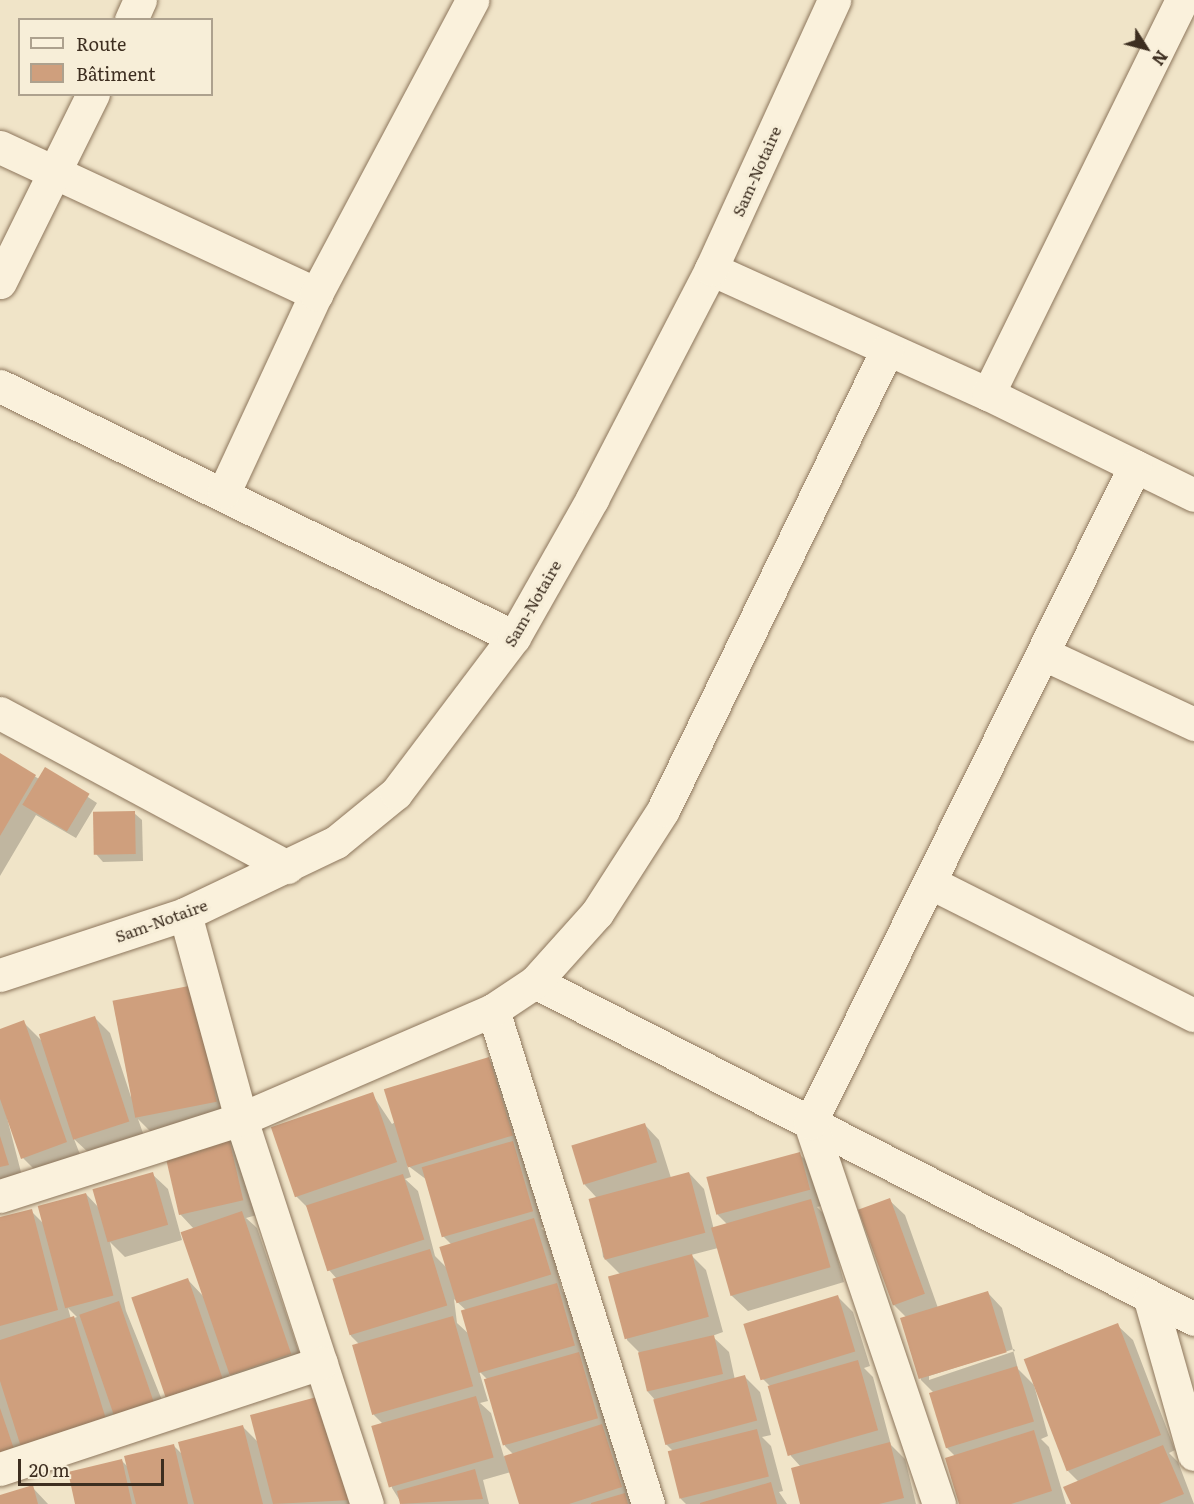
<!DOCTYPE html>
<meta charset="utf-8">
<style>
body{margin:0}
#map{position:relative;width:1194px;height:1504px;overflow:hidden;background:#f0e4c8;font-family:Literata,serif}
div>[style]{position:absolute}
.shadow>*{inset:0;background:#0003}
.building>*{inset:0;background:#cf9f7d;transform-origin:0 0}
.roads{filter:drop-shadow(0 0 2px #8d765c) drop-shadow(0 0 2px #8d765c)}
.minor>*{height:33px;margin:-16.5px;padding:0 16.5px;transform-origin:16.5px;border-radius:16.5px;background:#faf1dc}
.tertiary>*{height:33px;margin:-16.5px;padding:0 16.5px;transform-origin:16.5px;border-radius:16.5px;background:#faf1dc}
span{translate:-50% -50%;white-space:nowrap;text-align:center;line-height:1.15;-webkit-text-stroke:6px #f7eed8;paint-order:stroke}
.street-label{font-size:16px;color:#3d2e20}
.legend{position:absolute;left:18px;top:18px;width:195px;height:78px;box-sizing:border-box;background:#f7eed8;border:2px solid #ada18e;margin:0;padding:8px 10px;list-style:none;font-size:18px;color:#3d2e20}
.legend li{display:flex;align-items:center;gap:12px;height:30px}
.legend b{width:30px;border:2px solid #ada18e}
.north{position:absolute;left:1116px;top:18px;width:60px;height:60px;-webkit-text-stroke:4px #f7eed8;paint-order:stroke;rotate:126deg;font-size:16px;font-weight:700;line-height:24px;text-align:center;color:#3d2e20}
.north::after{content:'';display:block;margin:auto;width:21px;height:27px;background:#3d2e20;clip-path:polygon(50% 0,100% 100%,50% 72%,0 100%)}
.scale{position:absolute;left:18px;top:1459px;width:146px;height:27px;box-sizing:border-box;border:3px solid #3d2e20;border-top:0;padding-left:8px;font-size:18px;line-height:21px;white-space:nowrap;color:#3d2e20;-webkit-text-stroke:4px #f7eed8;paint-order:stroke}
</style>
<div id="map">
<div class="shadow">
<div style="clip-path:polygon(0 755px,39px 779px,45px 769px,97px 803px,76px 838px,36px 815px,0 876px)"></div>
<div style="clip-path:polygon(134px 813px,142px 820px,143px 861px,103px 862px,96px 854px)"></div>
<div style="clip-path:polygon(194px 987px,231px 1117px,152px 1133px,138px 1119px,144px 1136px,90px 1154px,74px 1139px,81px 1157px,38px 1173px,23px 1158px,4px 1106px,23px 1180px,0 1187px,0 1030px,23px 1022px,42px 1041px,95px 1018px,110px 1033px,131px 1097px)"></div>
<div style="clip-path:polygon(evenodd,488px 1059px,504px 1074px,547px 1226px,541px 1228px,549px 1235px,562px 1291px,572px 1300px,586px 1361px,594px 1369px,634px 1504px,521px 1504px,511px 1472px,483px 1480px,489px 1504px,402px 1504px,392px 1488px,385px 1426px,374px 1415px,360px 1345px,351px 1336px,337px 1279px,329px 1270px,309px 1209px,296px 1196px,372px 1094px,392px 1124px,488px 1059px,407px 1165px,427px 1180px,443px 1236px,453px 1246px,448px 1269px,435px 1256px,418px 1191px,405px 1179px,411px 1177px,407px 1165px,488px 1059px,454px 1299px,468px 1312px,470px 1335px,457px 1323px,454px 1299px,488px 1059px,479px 1371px,489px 1381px,505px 1446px,513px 1454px,504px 1457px,491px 1413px,480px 1403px,488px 1401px,479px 1371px)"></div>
<div style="clip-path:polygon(644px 1124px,659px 1140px,671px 1178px,689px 1173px,704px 1189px,714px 1230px,729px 1226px,718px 1215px,708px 1178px,799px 1154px,815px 1169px,825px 1205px,817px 1207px,826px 1216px,844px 1282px,748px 1311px,732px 1296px,718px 1248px,691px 1255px,706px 1270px,723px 1332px,712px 1336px,729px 1352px,735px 1380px,745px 1377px,760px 1392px,771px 1435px,762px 1437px,771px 1446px,783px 1491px,779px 1492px,787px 1504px,686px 1504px,681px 1499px,675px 1453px,666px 1444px,656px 1401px,648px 1392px,641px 1354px,627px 1340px,621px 1275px,603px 1257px,596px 1197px,585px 1185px,573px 1146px)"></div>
<div style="clip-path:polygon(228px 1135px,243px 1150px,257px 1215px,246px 1218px,257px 1228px,305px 1370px,246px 1390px,229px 1374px,236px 1393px,180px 1412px,188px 1280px,204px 1297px,194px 1229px,180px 1214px)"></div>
<div style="clip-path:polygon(evenodd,152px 1174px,168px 1189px,182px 1240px,125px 1257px,110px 1242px,126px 1311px,170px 1420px,0 1474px,0 1219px,31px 1211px,44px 1224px,86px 1194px,100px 1209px,152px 1174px,68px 1308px,77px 1317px,71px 1319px,68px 1308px)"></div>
<div style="clip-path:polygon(evenodd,889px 1200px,905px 1215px,938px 1308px,987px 1292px,1002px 1308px,1018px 1369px,1034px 1385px,1048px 1436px,1041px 1439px,1049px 1447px,1066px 1504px,960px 1504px,955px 1456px,947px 1448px,935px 1394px,921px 1380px,907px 1318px,894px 1305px,889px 1200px,1014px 1349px,1015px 1351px,929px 1380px,929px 1376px,1014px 1349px)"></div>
<div style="clip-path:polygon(838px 1297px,853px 1312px,870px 1366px,864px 1368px,873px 1377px,891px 1445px,905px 1459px,916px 1504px,802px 1504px,801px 1467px,791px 1456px,772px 1388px,763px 1379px)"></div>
<div style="clip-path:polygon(1117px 1325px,1133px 1340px,1175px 1450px,1169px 1453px,1178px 1462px,1194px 1504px,1072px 1504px,1079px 1482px,1068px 1471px)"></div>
<div style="clip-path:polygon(243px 1427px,259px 1443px,363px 1504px,77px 1504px,122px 1461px,129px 1468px,173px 1445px,183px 1455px)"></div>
<div style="clip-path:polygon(32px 1487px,48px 1504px,0 1504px,0 1496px)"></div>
</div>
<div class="building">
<div style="clip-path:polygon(0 753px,36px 775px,0 836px)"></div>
<div style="left:45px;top:767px;width:52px;height:44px;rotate:31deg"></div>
<div style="left:135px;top:811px;width:43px;height:42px;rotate:89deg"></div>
<div style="left:194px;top:985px;width:119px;height:83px;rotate:79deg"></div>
<div style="left:95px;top:1016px;width:111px;height:59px;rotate:72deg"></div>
<div style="clip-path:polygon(24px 1020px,67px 1142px,21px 1159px,0 1099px,0 1029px)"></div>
<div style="left:489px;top:1057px;width:82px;height:110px;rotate:73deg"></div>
<div style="left:373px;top:1092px;width:74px;height:108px;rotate:71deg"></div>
<div style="left:645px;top:1123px;width:41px;height:77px;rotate:73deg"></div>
<div style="left:228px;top:1134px;width:68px;height:66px;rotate:77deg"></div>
<div style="clip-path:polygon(0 1136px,9px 1165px,0 1167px)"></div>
<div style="left:513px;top:1141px;width:73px;height:95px;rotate:74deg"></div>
<div style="left:800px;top:1152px;width:39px;height:97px;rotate:75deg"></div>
<div style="left:153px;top:1172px;width:55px;height:63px;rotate:74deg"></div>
<div style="left:689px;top:1172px;width:63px;height:104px;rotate:75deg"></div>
<div style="left:403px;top:1174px;width:69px;height:102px;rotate:72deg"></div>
<div style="left:86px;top:1193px;width:106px;height:50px;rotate:75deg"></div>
<div style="left:890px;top:1198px;width:102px;height:34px;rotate:70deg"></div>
<div style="left:811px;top:1199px;width:71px;height:104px;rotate:74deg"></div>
<div style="clip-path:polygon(32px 1209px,58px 1310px,0 1326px,0 1217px)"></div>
<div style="left:242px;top:1211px;width:151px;height:65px;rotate:71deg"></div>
<div style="left:534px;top:1218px;width:59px;height:99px;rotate:73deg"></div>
<div style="left:430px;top:1249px;width:59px;height:102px;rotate:73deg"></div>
<div style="left:692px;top:1254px;width:65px;height:87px;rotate:75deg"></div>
<div style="left:188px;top:1278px;width:106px;height:60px;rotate:71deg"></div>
<div style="left:557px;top:1283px;width:65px;height:100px;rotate:74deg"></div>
<div style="left:988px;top:1291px;width:64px;height:92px;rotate:73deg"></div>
<div style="left:838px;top:1295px;width:59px;height:99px;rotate:73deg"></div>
<div style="left:119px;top:1301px;width:110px;height:42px;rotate:71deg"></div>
<div style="clip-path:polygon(74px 1316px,106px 1419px,21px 1447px,0 1381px,0 1340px)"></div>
<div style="left:453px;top:1316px;width:73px;height:105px;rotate:74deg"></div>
<div style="left:1118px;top:1323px;width:120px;height:101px;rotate:69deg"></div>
<div style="left:714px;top:1335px;width:40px;height:78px;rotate:77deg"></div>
<div style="left:579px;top:1352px;width:69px;height:99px;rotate:74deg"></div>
<div style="left:858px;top:1360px;width:73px;height:94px;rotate:74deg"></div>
<div style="left:1017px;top:1366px;width:58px;height:92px;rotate:73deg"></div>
<div style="left:745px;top:1375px;width:47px;height:95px;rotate:75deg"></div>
<div style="clip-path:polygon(324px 1395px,351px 1500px,273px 1504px,250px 1415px)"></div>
<div style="left:476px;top:1396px;width:64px;height:109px;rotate:74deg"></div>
<div style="clip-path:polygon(0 1408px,14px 1449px,0 1454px)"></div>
<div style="clip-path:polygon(602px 1424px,622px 1487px,569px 1504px,519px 1504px,504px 1456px)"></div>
<div style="clip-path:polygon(243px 1425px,263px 1504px,194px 1504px,178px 1442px)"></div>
<div style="left:757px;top:1429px;width:49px;height:92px;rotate:76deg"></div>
<div style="clip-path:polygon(1034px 1430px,1052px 1491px,1011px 1504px,959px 1504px,945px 1458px)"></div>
<div style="clip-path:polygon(890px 1442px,904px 1498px,879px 1504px,800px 1504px,791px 1468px)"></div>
<div style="clip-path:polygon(174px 1444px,188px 1504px,136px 1504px,124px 1456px)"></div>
<div style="clip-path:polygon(1163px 1445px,1184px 1494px,1159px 1504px,1071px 1504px,1063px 1487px)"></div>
<div style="clip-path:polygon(122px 1459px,132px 1504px,75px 1504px,68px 1472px)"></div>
<div style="clip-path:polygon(475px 1469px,483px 1499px,400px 1504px,397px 1491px)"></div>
<div style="clip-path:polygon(771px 1482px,777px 1504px,700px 1504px,700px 1503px)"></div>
<div style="clip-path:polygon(33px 1485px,38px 1504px,0 1504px,0 1495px)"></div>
<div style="clip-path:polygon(625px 1493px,628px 1504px,591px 1504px,591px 1503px)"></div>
</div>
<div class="roads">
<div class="minor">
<div style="left:131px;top:20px;width:22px;rotate:-66deg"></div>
<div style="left:0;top:147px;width:349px;rotate:24.9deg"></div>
<div style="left:711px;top:269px;width:304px;rotate:24.3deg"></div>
<div style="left:988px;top:394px;width:229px;rotate:26.1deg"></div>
<div style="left:0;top:282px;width:210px;rotate:-63.7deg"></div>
<div style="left:0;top:386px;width:572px;rotate:26.03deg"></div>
<div style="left:988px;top:394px;width:439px;rotate:-63.8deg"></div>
<div style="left:224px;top:492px;width:218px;rotate:-65.1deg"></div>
<div style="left:316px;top:294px;width:333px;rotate:-62deg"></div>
<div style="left:1044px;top:654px;width:166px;rotate:25deg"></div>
<div style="left:0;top:713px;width:326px;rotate:28.2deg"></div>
<div style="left:931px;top:883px;width:294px;rotate:26.7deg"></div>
<div style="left:185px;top:914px;width:213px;rotate:74.7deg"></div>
<div style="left:241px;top:1119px;width:405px;rotate:71.9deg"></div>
<div style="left:535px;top:982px;width:740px;rotate:27.08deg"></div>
<div style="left:493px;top:1010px;width:518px;rotate:72.58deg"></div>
<div style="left:0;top:1196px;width:253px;rotate:-17.7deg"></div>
<div style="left:241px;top:1119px;width:275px;rotate:-23.4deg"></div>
<div style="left:493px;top:1010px;width:50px;rotate:-33.7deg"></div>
<div style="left:535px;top:982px;width:93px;rotate:-48.1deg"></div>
<div style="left:597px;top:913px;width:122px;rotate:-57.3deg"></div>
<div style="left:663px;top:810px;width:512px;rotate:-64.04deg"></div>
<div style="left:1150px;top:1299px;width:161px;rotate:74.2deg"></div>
<div style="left:0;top:1469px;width:338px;rotate:-18.3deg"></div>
<div style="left:939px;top:1504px;width:402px;rotate:-108.7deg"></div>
<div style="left:810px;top:1123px;width:733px;rotate:-63.68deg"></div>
</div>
<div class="tertiary">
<div style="left:0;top:975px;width:195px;rotate:-18.2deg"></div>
<div style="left:185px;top:914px;width:167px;rotate:-25.5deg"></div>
<div style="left:336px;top:842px;width:77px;rotate:-39.2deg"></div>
<div style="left:396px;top:793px;width:196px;rotate:-52.9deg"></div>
<div style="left:514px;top:637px;width:159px;rotate:-60.5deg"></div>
<div style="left:592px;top:499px;width:259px;rotate:-62.6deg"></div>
<div style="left:711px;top:269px;width:296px;rotate:-65.4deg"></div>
</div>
</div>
<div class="street-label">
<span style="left:756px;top:171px;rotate:-66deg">Sam-Notaire</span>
<span style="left:532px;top:603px;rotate:-60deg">Sam-Notaire</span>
<span style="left:161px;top:920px;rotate:-20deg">Sam-Notaire</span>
</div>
<ul class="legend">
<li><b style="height:8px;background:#faf1dc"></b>Route</li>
<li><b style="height:16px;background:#cf9f7d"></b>Bâtiment</li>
</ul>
<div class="north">N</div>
<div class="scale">20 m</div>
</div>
